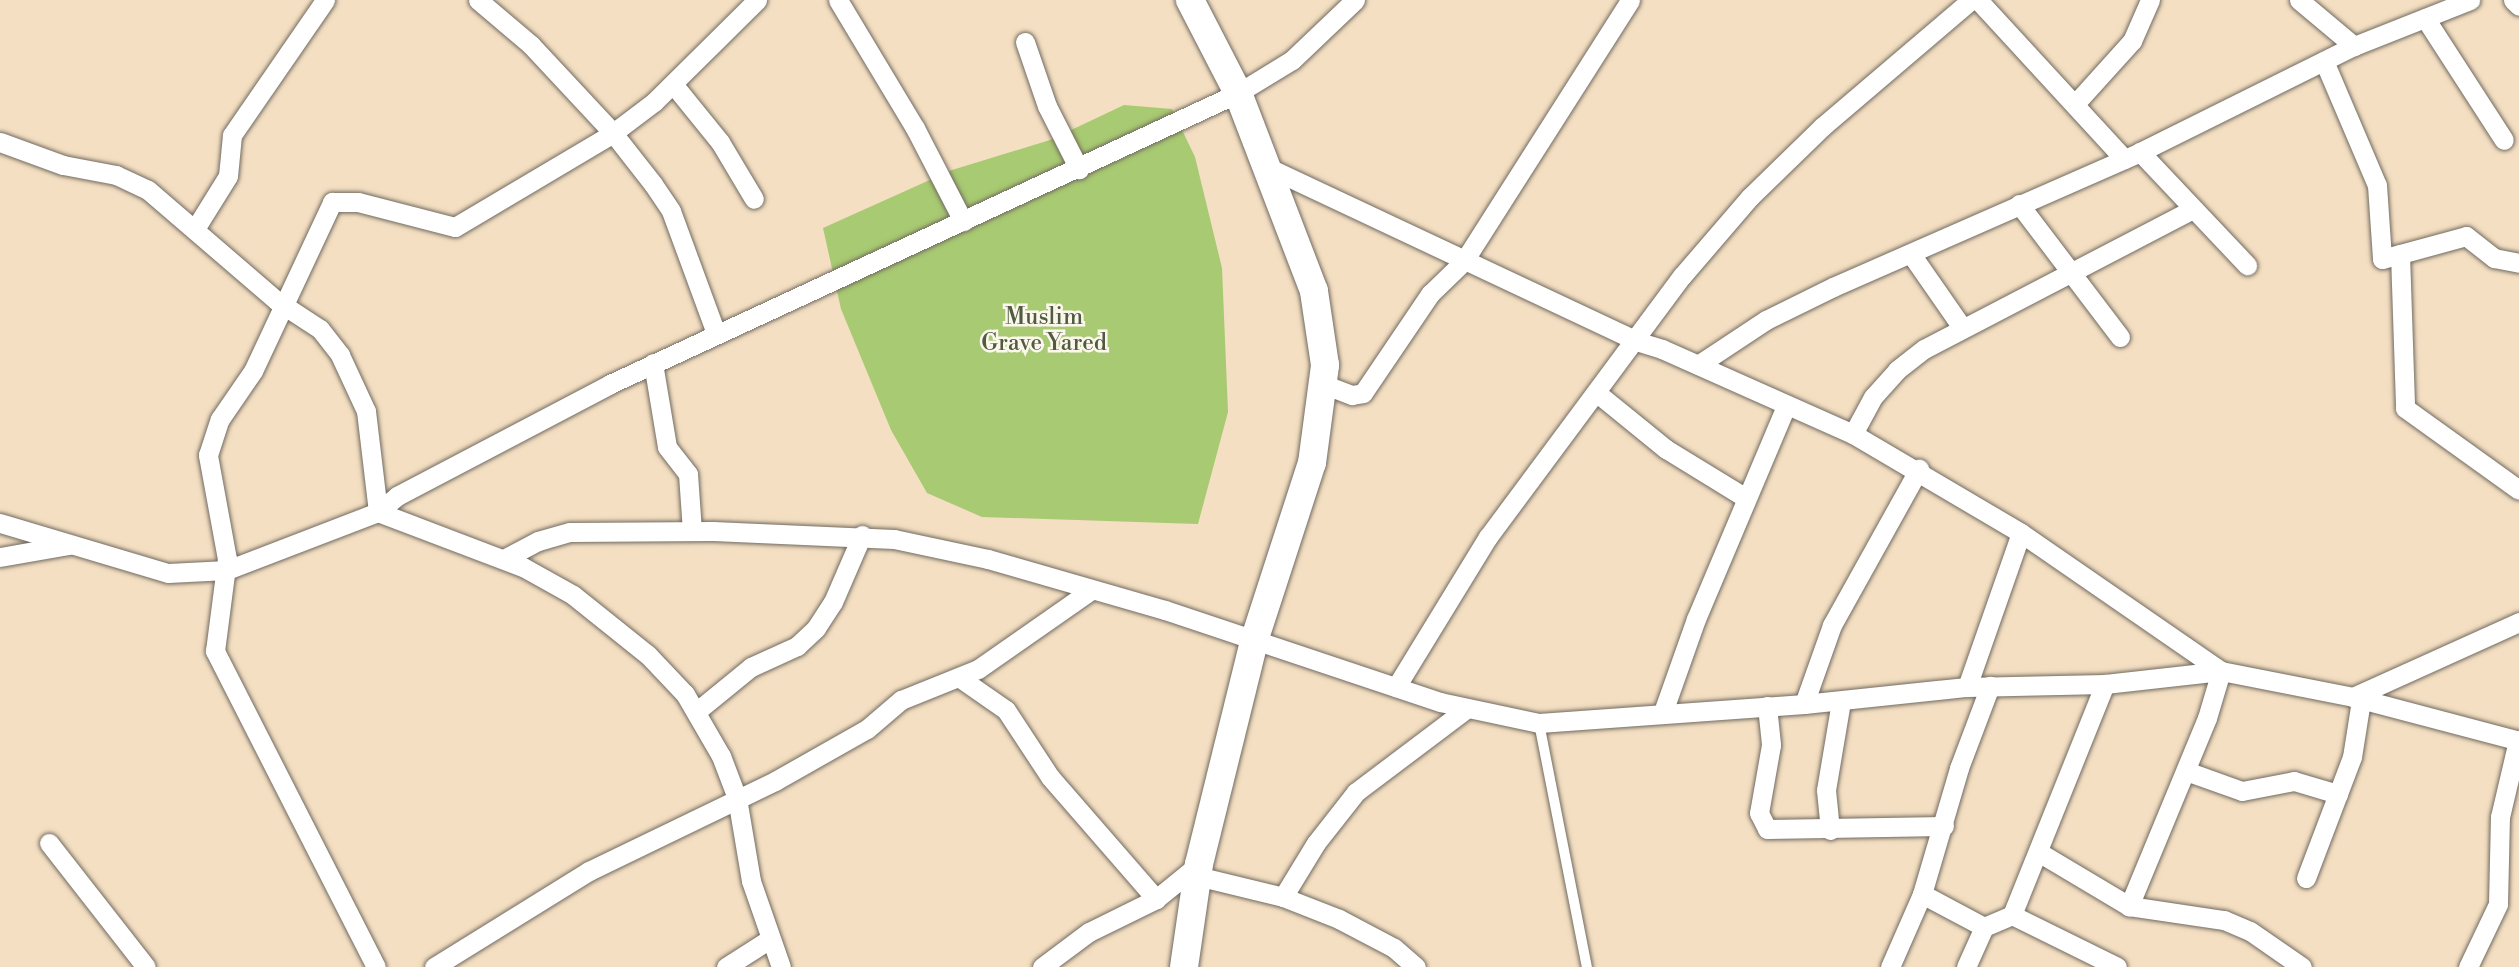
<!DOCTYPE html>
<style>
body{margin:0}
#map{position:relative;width:2519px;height:967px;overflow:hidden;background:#f4dfc2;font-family:"Libre Bodoni",serif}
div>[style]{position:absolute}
.green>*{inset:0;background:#a8ca72}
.roads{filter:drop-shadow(0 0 2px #716a60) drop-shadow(0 0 2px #716a60)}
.lane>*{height:10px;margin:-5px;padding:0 5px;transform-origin:5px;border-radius:5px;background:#fff}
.street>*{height:19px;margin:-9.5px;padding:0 9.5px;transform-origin:9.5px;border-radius:9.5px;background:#fff}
.secondary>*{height:28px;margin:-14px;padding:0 14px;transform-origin:14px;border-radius:14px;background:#fff}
span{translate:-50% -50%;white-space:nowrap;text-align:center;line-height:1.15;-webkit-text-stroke:5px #fbf7ec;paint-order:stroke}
.park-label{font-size:23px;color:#505b40}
</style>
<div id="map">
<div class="green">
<div style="clip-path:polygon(1124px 105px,1172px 109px,1195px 157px,1222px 268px,1228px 412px,1198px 524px,982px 517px,927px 493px,891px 430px,841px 309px,823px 228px,952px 170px,1050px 140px)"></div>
</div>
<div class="roads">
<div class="lane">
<div style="left:1539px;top:723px;width:249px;rotate:78.9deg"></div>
</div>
<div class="street">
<div style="left:478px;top:0;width:70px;rotate:40.3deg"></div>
<div style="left:531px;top:45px;width:120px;rotate:47deg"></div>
<div style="left:613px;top:133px;width:65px;rotate:51.9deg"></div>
<div style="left:653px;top:184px;width:32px;rotate:56deg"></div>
<div style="left:671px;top:211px;width:130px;rotate:69.8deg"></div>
<div style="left:838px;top:0;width:149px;rotate:59deg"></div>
<div style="left:915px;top:128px;width:105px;rotate:62.7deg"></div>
<div style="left:1978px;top:0;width:216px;rotate:47.4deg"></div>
<div style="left:2299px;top:0;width:72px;rotate:39.9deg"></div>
<div style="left:2513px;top:0;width:8px;rotate:45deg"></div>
<div style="left:2425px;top:18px;width:145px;rotate:57.1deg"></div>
<div style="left:1025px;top:42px;width:68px;rotate:71deg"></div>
<div style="left:1047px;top:106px;width:71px;rotate:63.1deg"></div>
<div style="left:2324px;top:61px;width:135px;rotate:66.9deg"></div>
<div style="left:2377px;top:185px;width:74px;rotate:86.1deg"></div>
<div style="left:2382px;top:259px;width:87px;rotate:-15.3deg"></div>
<div style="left:2466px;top:236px;width:36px;rotate:38deg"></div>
<div style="left:2494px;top:258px;width:25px;rotate:11deg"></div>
<div style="left:673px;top:84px;width:75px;rotate:51deg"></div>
<div style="left:720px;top:142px;width:66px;rotate:59.2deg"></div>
<div style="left:2075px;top:104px;width:85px;rotate:-47.9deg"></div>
<div style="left:2132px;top:41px;width:45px;rotate:-66.3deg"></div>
<div style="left:0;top:142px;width:67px;rotate:20.1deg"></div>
<div style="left:63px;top:165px;width:54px;rotate:10.7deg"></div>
<div style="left:116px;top:175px;width:35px;rotate:25deg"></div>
<div style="left:148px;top:190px;width:170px;rotate:40.7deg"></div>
<div style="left:277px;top:301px;width:51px;rotate:33.1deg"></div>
<div style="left:320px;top:329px;width:33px;rotate:52deg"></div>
<div style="left:340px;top:355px;width:62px;rotate:65.1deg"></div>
<div style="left:366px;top:411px;width:102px;rotate:83.2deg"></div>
<div style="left:378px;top:512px;width:155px;rotate:20.8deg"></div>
<div style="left:523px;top:567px;width:57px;rotate:29.2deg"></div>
<div style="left:573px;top:595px;width:96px;rotate:38.7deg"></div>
<div style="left:648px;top:655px;width:54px;rotate:46.5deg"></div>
<div style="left:685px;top:694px;width:72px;rotate:59.9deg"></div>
<div style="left:721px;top:756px;width:45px;rotate:69.1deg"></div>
<div style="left:737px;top:798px;width:84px;rotate:80.4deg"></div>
<div style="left:751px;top:881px;width:91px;rotate:70.8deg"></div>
<div style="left:2140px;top:152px;width:156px;rotate:46.6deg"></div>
<div style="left:1267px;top:167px;width:408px;rotate:25.2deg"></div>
<div style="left:1636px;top:341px;width:27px;rotate:17deg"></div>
<div style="left:1662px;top:349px;width:209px;rotate:24deg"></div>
<div style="left:1853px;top:434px;width:195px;rotate:30.5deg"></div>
<div style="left:2021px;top:533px;width:243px;rotate:34.6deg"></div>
<div style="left:2221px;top:671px;width:49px;rotate:106.6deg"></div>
<div style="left:2207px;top:718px;width:204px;rotate:112.5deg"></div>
<div style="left:2019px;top:204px;width:167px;rotate:52.8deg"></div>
<div style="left:195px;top:229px;width:62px;rotate:-58.1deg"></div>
<div style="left:228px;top:176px;width:41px;rotate:-84.4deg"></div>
<div style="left:232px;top:135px;width:164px;rotate:-55.4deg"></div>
<div style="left:1911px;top:254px;width:88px;rotate:55.2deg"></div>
<div style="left:2400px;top:254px;width:154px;rotate:88.1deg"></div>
<div style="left:2405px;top:408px;width:140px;rotate:35.7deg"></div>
<div style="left:653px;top:363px;width:85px;rotate:80.5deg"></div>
<div style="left:667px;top:447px;width:34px;rotate:52deg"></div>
<div style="left:688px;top:474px;width:57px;rotate:86deg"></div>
<div style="left:1698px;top:365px;width:82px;rotate:-33.5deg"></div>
<div style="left:1766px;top:320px;width:75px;rotate:-26.2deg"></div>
<div style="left:1833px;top:287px;width:335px;rotate:-23.7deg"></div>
<div style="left:2140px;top:152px;width:239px;rotate:-26.4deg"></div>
<div style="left:2354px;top:46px;width:125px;rotate:-21.6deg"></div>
<div style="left:1323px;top:384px;width:31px;rotate:21deg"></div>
<div style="left:1352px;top:395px;width:11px;rotate:-10deg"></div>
<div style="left:1363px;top:393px;width:120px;rotate:-55.9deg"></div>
<div style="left:1430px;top:294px;width:47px;rotate:-44.1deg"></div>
<div style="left:1464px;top:261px;width:309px;rotate:-57.5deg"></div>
<div style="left:1597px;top:393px;width:89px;rotate:39.1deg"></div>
<div style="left:1666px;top:449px;width:94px;rotate:31.5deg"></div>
<div style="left:1853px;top:434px;width:42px;rotate:-61.6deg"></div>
<div style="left:1873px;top:397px;width:36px;rotate:-48deg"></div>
<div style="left:1897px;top:370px;width:34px;rotate:-38deg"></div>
<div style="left:1924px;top:349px;width:303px;rotate:-27.5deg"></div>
<div style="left:0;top:523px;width:175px;rotate:16.6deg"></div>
<div style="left:168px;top:573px;width:59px;rotate:-2.9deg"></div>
<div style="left:227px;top:570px;width:162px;rotate:-21deg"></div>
<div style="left:378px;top:512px;width:25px;rotate:-40deg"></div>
<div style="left:397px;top:496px;width:241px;rotate:-27.7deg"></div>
<div style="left:610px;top:384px;width:692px;rotate:-24.86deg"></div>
<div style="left:1238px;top:93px;width:63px;rotate:-31.4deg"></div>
<div style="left:1292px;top:60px;width:87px;rotate:-43.6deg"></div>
<div style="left:0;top:557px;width:70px;rotate:-9.9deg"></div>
<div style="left:504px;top:559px;width:38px;rotate:-28deg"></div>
<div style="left:538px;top:541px;width:33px;rotate:-16deg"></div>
<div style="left:570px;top:532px;width:143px;rotate:-0.4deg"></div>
<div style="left:713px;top:531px;width:181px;rotate:2.5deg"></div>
<div style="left:894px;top:539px;width:96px;rotate:12deg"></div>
<div style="left:988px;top:559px;width:184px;rotate:16.1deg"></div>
<div style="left:1165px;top:610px;width:290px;rotate:18.5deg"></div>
<div style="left:1440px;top:702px;width:101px;rotate:12deg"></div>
<div style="left:1539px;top:723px;width:266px;rotate:-4.1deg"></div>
<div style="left:1804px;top:704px;width:164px;rotate:-6deg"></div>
<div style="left:1967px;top:687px;width:138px;rotate:-1.2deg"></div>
<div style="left:2105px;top:684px;width:117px;rotate:-6.4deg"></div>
<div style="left:2221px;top:671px;width:135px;rotate:11.1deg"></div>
<div style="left:2353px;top:697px;width:172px;rotate:14.8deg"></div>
<div style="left:960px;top:678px;width:56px;rotate:34.8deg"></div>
<div style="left:1006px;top:710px;width:80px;rotate:56.7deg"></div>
<div style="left:1050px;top:777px;width:162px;rotate:49deg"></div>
<div style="left:1156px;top:899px;width:55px;rotate:-39.1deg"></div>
<div style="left:1396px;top:687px;width:176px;rotate:-58.5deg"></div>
<div style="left:1488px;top:537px;width:325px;rotate:-53.4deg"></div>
<div style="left:1682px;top:276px;width:104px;rotate:-49.3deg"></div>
<div style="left:1750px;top:197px;width:102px;rotate:-44.2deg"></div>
<div style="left:1823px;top:126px;width:194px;rotate:-40.4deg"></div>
<div style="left:1967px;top:687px;width:163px;rotate:-70.7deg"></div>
<div style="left:2353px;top:697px;width:182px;rotate:-24.3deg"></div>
<div style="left:1804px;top:704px;width:84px;rotate:-70.5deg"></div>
<div style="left:1832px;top:625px;width:179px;rotate:-60.9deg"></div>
<div style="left:1767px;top:706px;width:39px;rotate:84deg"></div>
<div style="left:1771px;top:745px;width:69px;rotate:100deg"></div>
<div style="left:1759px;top:813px;width:18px;rotate:63deg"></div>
<div style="left:1767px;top:829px;width:177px;rotate:-1deg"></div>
<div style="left:697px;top:711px;width:70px;rotate:-39.2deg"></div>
<div style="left:751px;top:667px;width:51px;rotate:-24.5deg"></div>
<div style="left:797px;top:646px;width:26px;rotate:-43deg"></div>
<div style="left:816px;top:628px;width:31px;rotate:-57deg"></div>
<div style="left:833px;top:602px;width:73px;rotate:-66.6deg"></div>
<div style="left:1663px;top:712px;width:99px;rotate:-70.5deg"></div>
<div style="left:1696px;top:619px;width:231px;rotate:-67.1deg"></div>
<div style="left:2186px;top:771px;width:59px;rotate:19.7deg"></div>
<div style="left:2242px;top:791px;width:53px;rotate:-10.9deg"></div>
<div style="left:2294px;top:781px;width:46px;rotate:16.5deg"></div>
<div style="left:1830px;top:830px;width:40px;rotate:-95.7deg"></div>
<div style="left:1826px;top:790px;width:90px;rotate:-80.4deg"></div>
<div style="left:49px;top:843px;width:157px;rotate:52deg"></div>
<div style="left:2040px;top:853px;width:104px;rotate:30.8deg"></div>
<div style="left:2129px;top:906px;width:96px;rotate:8.4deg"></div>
<div style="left:2224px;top:920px;width:28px;rotate:23deg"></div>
<div style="left:2250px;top:931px;width:63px;rotate:34.7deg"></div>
<div style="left:1197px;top:876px;width:89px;rotate:13.7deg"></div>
<div style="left:1283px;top:897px;width:60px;rotate:21.4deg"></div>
<div style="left:1339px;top:919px;width:62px;rotate:27.8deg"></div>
<div style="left:1394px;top:948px;width:29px;rotate:41deg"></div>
<div style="left:2306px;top:878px;width:129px;rotate:-69.2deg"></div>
<div style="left:2352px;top:757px;width:58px;rotate:-81deg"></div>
<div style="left:1922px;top:894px;width:70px;rotate:28deg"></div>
<div style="left:1984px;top:927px;width:30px;rotate:-23deg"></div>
<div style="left:2012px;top:915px;width:117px;rotate:26.3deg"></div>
<div style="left:1283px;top:897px;width:63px;rotate:-58.6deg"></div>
<div style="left:1316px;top:843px;width:65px;rotate:-51.9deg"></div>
<div style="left:1356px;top:792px;width:138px;rotate:-37deg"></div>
<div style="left:2012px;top:915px;width:249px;rotate:-68.1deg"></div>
<div style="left:376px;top:967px;width:355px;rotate:-117deg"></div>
<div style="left:215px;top:651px;width:93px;rotate:-82.6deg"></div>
<div style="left:227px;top:559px;width:106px;rotate:-100.4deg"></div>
<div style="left:208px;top:455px;width:38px;rotate:-72deg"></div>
<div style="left:220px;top:419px;width:58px;rotate:-55.5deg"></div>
<div style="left:253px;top:371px;width:187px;rotate:-64.9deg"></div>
<div style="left:332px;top:202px;width:26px"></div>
<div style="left:358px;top:202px;width:100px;rotate:14.5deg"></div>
<div style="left:455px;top:227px;width:184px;rotate:-30.7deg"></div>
<div style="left:613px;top:133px;width:51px;rotate:-37.1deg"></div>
<div style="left:654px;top:102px;width:145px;rotate:-44.7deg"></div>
<div style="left:434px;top:967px;width:182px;rotate:-31.8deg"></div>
<div style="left:589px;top:871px;width:207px;rotate:-25.8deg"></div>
<div style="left:775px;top:781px;width:106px;rotate:-29.5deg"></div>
<div style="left:867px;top:729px;width:45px;rotate:-40.5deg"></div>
<div style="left:901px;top:700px;width:83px;rotate:-21.9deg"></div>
<div style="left:978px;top:669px;width:136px;rotate:-34.9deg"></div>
<div style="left:726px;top:967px;width:52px;rotate:-32.5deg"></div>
<div style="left:1042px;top:967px;width:59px;rotate:-36.7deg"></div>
<div style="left:1089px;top:932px;width:75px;rotate:-26.2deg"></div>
<div style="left:1890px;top:967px;width:80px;rotate:-66.3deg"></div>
<div style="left:1922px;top:894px;width:131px;rotate:-73.6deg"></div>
<div style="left:1959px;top:768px;width:88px;rotate:-69.3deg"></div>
<div style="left:1966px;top:967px;width:44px;rotate:-65.8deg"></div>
<div style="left:2468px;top:967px;width:70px;rotate:-64.5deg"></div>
<div style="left:2498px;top:904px;width:87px;rotate:-88.7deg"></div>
<div style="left:2500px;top:817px;width:79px;rotate:-76.8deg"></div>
</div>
<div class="secondary">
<div style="left:1184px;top:967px;width:104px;rotate:-81.7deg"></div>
<div style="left:1199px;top:864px;width:233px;rotate:-76.1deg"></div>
<div style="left:1255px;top:638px;width:184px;rotate:-72deg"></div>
<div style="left:1312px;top:463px;width:99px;rotate:-82.4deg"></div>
<div style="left:1325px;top:365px;width:75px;rotate:-98.5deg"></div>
<div style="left:1314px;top:291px;width:212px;rotate:-111deg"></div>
<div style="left:1238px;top:93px;width:105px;rotate:-117.3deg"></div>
</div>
</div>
<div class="park-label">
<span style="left:1044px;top:330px">Muslim<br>Grave Yared</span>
</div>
</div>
